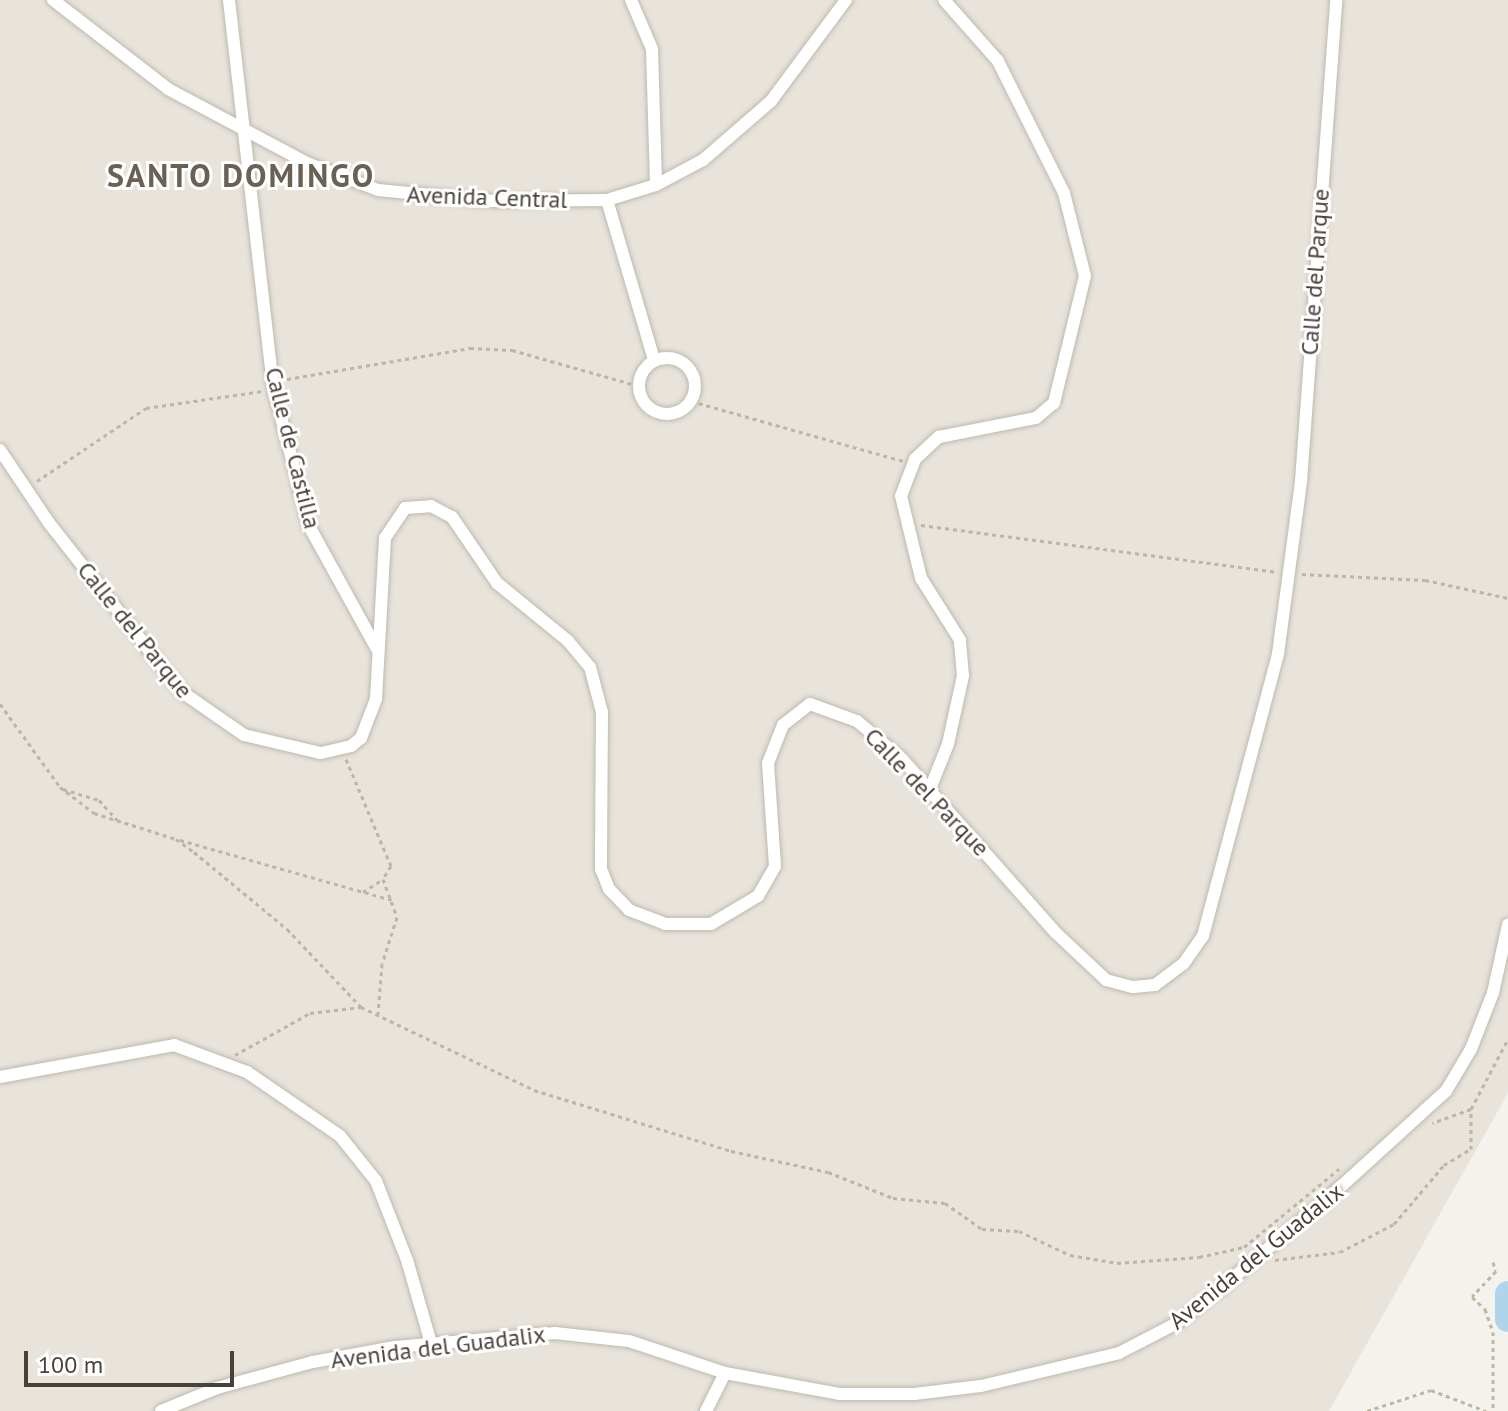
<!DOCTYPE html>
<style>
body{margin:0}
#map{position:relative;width:1508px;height:1411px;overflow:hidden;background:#f4f2ec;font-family:"PT Sans",sans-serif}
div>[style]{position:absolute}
.residential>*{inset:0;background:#e8e3db}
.river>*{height:26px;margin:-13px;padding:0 13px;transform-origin:13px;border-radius:13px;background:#b0d4ea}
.path>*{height:3px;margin-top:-1.5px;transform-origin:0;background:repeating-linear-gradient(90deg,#c0b4a2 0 4px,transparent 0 8px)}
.roads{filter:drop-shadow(0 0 2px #bfb9af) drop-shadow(0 0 2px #bfb9af)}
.street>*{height:12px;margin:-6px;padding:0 6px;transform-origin:6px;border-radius:6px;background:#fff}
.street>.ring{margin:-6px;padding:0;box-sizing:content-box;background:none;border:12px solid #fff;border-radius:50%}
.bridges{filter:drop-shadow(0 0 2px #bfb9af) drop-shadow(0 0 2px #bfb9af)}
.street-bridge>*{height:12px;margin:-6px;padding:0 6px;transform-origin:6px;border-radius:6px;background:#fff}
span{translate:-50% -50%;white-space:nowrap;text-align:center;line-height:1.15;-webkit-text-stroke:6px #fff;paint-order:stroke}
.street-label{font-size:24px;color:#48423a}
.district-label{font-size:32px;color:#6a6053;font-weight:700;letter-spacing:2px}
.scale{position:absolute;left:24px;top:1351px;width:210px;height:36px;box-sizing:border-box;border:4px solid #48423a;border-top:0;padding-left:10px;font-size:24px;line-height:28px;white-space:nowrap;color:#48423a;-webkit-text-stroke:6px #fff;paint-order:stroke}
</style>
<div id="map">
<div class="residential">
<div style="clip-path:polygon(0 0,1508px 0,1508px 1093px,1329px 1411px,0 1411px)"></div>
</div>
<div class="river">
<div style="left:1508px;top:1294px;width:25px;rotate:90deg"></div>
</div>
<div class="path">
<div style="left:287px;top:379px;width:186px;rotate:-9.6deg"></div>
<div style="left:470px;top:348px;width:42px;rotate:2.7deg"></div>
<div style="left:512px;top:350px;width:132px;rotate:15.8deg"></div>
<div style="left:691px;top:401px;width:220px;rotate:15.8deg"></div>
<div style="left:37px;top:481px;width:131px;rotate:-33.8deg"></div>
<div style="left:146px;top:408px;width:117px;rotate:-8.3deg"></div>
<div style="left:921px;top:525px;width:360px;rotate:7.5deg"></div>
<div style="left:1302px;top:574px;width:123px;rotate:2.8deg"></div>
<div style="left:1425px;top:580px;width:85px;rotate:12.2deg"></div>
<div style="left:0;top:704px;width:102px;rotate:54.1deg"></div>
<div style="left:60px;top:787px;width:43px;rotate:37.4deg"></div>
<div style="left:94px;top:813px;width:86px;rotate:17.6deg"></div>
<div style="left:176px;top:839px;width:22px;rotate:36deg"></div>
<div style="left:194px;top:852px;width:121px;rotate:39.6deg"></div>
<div style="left:287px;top:929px;width:108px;rotate:46.5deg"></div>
<div style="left:346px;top:759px;width:116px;rotate:67.2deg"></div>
<div style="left:391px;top:866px;width:15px;rotate:122deg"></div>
<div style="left:383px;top:879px;width:40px;rotate:69.8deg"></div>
<div style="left:397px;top:917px;width:49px;rotate:107.7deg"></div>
<div style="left:382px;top:964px;width:50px;rotate:94.6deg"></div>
<div style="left:63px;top:789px;width:38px;rotate:17deg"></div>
<div style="left:99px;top:800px;width:27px;rotate:48deg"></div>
<div style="left:180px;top:840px;width:220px;rotate:15.8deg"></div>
<div style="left:363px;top:892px;width:24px;rotate:-33deg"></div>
<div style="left:235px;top:1055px;width:86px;rotate:-29.2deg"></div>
<div style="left:310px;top:1013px;width:51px;rotate:-6.7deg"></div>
<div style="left:361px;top:1007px;width:192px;rotate:25.6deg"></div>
<div style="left:534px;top:1090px;width:206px;rotate:17.2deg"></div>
<div style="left:731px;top:1151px;width:99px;rotate:12.2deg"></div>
<div style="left:828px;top:1172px;width:70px;rotate:21.8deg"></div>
<div style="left:893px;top:1198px;width:52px;rotate:5.5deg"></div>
<div style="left:945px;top:1203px;width:45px;rotate:35.1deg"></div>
<div style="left:982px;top:1229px;width:37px;rotate:3deg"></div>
<div style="left:1019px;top:1231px;width:56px;rotate:25.2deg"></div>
<div style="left:1070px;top:1255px;width:48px;rotate:9.7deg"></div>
<div style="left:1117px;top:1263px;width:82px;rotate:-4.2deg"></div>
<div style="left:1199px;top:1257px;width:46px;rotate:-12.5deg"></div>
<div style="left:1471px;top:1109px;width:79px;rotate:-62.1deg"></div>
<div style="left:1244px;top:1247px;width:123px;rotate:-39.4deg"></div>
<div style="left:1275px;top:1260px;width:65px;rotate:-7deg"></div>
<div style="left:1340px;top:1252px;width:61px;rotate:-27.4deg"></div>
<div style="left:1394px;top:1224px;width:77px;rotate:-49.7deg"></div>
<div style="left:1444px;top:1165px;width:31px;rotate:-31deg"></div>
<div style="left:1471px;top:1149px;width:40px;rotate:-90deg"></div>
<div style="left:1471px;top:1109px;width:41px;rotate:160.3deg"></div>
<div style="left:1493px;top:1262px;width:9px;rotate:72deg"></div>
<div style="left:1496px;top:1271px;width:35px;rotate:133deg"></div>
<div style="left:1472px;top:1297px;width:18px;rotate:43deg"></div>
<div style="left:1485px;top:1309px;width:24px;rotate:71deg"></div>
<div style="left:1493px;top:1332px;width:79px;rotate:90deg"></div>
<div style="left:1367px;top:1411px;width:67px;rotate:-18.2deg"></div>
<div style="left:1431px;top:1390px;width:59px;rotate:20.9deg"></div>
</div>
<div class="roads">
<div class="street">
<div style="left:53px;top:0;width:145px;rotate:37.7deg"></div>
<div style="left:168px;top:89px;width:157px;rotate:28deg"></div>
<div style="left:307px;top:163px;width:76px;rotate:20.8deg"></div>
<div style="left:378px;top:190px;width:115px;rotate:5.5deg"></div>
<div style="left:492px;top:201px;width:115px;rotate:-0.5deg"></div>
<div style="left:607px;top:200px;width:51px;rotate:-17deg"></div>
<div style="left:656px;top:185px;width:53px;rotate:-28deg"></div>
<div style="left:703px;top:160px;width:90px;rotate:-40.9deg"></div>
<div style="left:771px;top:101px;width:126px;rotate:-53.4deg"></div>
<div style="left:229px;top:0;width:388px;rotate:83.5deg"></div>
<div style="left:273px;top:386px;width:145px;rotate:75.6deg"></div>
<div style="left:309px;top:526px;width:141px;rotate:61.1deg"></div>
<div style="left:631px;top:0;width:53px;rotate:66.8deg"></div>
<div style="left:652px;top:49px;width:136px;rotate:88.3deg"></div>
<div style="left:607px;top:200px;width:167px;rotate:73.6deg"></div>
<div class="ring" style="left:639px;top:358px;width:44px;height:44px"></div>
<div style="left:0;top:450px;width:88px;rotate:56.1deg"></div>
<div style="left:49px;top:523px;width:215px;rotate:51.8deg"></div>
<div style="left:182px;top:692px;width:75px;rotate:34.7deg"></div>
<div style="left:244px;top:735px;width:79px;rotate:13.2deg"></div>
<div style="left:321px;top:753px;width:31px;rotate:-13deg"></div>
<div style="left:351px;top:746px;width:13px;rotate:-39deg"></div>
<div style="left:361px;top:738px;width:42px;rotate:-69deg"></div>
<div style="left:376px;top:699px;width:161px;rotate:-86.8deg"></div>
<div style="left:385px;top:538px;width:36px;rotate:-56deg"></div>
<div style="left:405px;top:508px;width:26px;rotate:-4deg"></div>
<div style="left:431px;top:506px;width:24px;rotate:28deg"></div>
<div style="left:452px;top:517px;width:80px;rotate:55.7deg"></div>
<div style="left:497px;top:583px;width:92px;rotate:39.2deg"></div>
<div style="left:568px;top:641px;width:34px;rotate:50deg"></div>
<div style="left:590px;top:667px;width:47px;rotate:75.1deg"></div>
<div style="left:602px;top:712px;width:157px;rotate:90.4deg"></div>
<div style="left:601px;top:869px;width:22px;rotate:68deg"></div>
<div style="left:609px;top:889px;width:29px;rotate:46deg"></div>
<div style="left:629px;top:910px;width:39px;rotate:21deg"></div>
<div style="left:665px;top:924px;width:46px"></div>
<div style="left:711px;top:924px;width:55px;rotate:-30.8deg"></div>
<div style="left:758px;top:896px;width:34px;rotate:-60deg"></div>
<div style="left:775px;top:866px;width:103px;rotate:-93.9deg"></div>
<div style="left:768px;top:763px;width:41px;rotate:-68.5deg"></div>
<div style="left:783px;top:725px;width:34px;rotate:-38deg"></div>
<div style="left:810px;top:704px;width:50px;rotate:19.9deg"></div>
<div style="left:857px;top:721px;width:59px;rotate:40.2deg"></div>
<div style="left:902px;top:759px;width:232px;rotate:48.5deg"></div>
<div style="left:1056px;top:933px;width:69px;rotate:43.2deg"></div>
<div style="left:1106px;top:980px;width:28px;rotate:15deg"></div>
<div style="left:1133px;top:987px;width:22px;rotate:-5deg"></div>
<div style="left:1155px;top:985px;width:36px;rotate:-37deg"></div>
<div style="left:1184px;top:963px;width:33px;rotate:-55deg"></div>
<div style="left:1203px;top:936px;width:292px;rotate:-75.1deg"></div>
<div style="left:1278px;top:654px;width:175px;rotate:-82.4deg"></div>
<div style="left:1301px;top:481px;width:482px;rotate:-85.8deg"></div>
<div style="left:930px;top:789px;width:48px;rotate:-68.2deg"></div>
<div style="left:948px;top:744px;width:70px;rotate:-77.6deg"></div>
<div style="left:963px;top:676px;width:36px;rotate:-95deg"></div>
<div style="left:960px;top:640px;width:73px;rotate:-122.2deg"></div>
<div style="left:921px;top:578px;width:84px;rotate:-103.7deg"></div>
<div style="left:901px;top:496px;width:40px;rotate:-69deg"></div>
<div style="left:915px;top:459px;width:33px;rotate:-43deg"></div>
<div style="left:939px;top:437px;width:99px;rotate:-11.1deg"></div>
<div style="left:1036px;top:418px;width:23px;rotate:-40deg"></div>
<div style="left:1054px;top:403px;width:131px;rotate:-76.3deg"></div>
<div style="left:1085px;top:276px;width:86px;rotate:-104.2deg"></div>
<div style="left:1064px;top:193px;width:148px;rotate:-116.6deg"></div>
<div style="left:998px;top:61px;width:81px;rotate:-131.5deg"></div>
<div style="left:0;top:1077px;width:177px;rotate:-10.4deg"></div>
<div style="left:174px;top:1045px;width:78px;rotate:20.3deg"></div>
<div style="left:247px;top:1072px;width:113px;rotate:34.5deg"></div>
<div style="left:340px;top:1136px;width:58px;rotate:51.3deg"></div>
<div style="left:376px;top:1181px;width:85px;rotate:68.6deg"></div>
<div style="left:407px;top:1260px;width:86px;rotate:73.9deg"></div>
<div style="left:1336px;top:1191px;width:149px;rotate:-42.3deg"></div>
<div style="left:1446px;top:1091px;width:49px;rotate:-59.2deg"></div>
<div style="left:1471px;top:1049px;width:60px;rotate:-68.6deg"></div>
<div style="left:1493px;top:993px;width:70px;rotate:-77.6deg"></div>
<div style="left:161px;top:1411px;width:61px;rotate:-22.3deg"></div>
<div style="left:217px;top:1388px;width:99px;rotate:-15.2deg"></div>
<div style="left:313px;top:1362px;width:83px;rotate:-10.4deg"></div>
<div style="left:395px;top:1347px;width:161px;rotate:-5deg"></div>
<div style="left:555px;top:1333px;width:74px;rotate:6.2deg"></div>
<div style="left:629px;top:1341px;width:101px;rotate:18.4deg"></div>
<div style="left:725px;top:1373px;width:116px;rotate:10.4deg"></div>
<div style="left:839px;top:1394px;width:75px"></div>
<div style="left:914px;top:1394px;width:67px;rotate:-6.8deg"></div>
<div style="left:981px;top:1386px;width:142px;rotate:-13.4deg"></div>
<div style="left:1119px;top:1353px;width:65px;rotate:-27.3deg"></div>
<div style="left:1177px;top:1323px;width:56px;rotate:-38.5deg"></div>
<div style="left:706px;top:1411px;width:42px;rotate:-63.4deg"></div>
</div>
</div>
<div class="bridges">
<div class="street-bridge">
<div style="left:1221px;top:1288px;width:150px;rotate:-40.1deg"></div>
</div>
</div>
<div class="street-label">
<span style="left:487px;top:197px;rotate:2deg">Avenida Central</span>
<span style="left:1315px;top:272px;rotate:-86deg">Calle del Parque</span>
<span style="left:293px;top:448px;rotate:76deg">Calle de Castilla</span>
<span style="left:135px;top:630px;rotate:51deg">Calle del Parque</span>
<span style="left:927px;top:792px;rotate:46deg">Calle del Parque</span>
<span style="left:1256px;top:1256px;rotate:-39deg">Avenida del Guadalix</span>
<span style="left:438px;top:1347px;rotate:-7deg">Avenida del Guadalix</span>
</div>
<div class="district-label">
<span style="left:241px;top:175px">SANTO DOMINGO</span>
</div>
<div class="scale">100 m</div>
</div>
